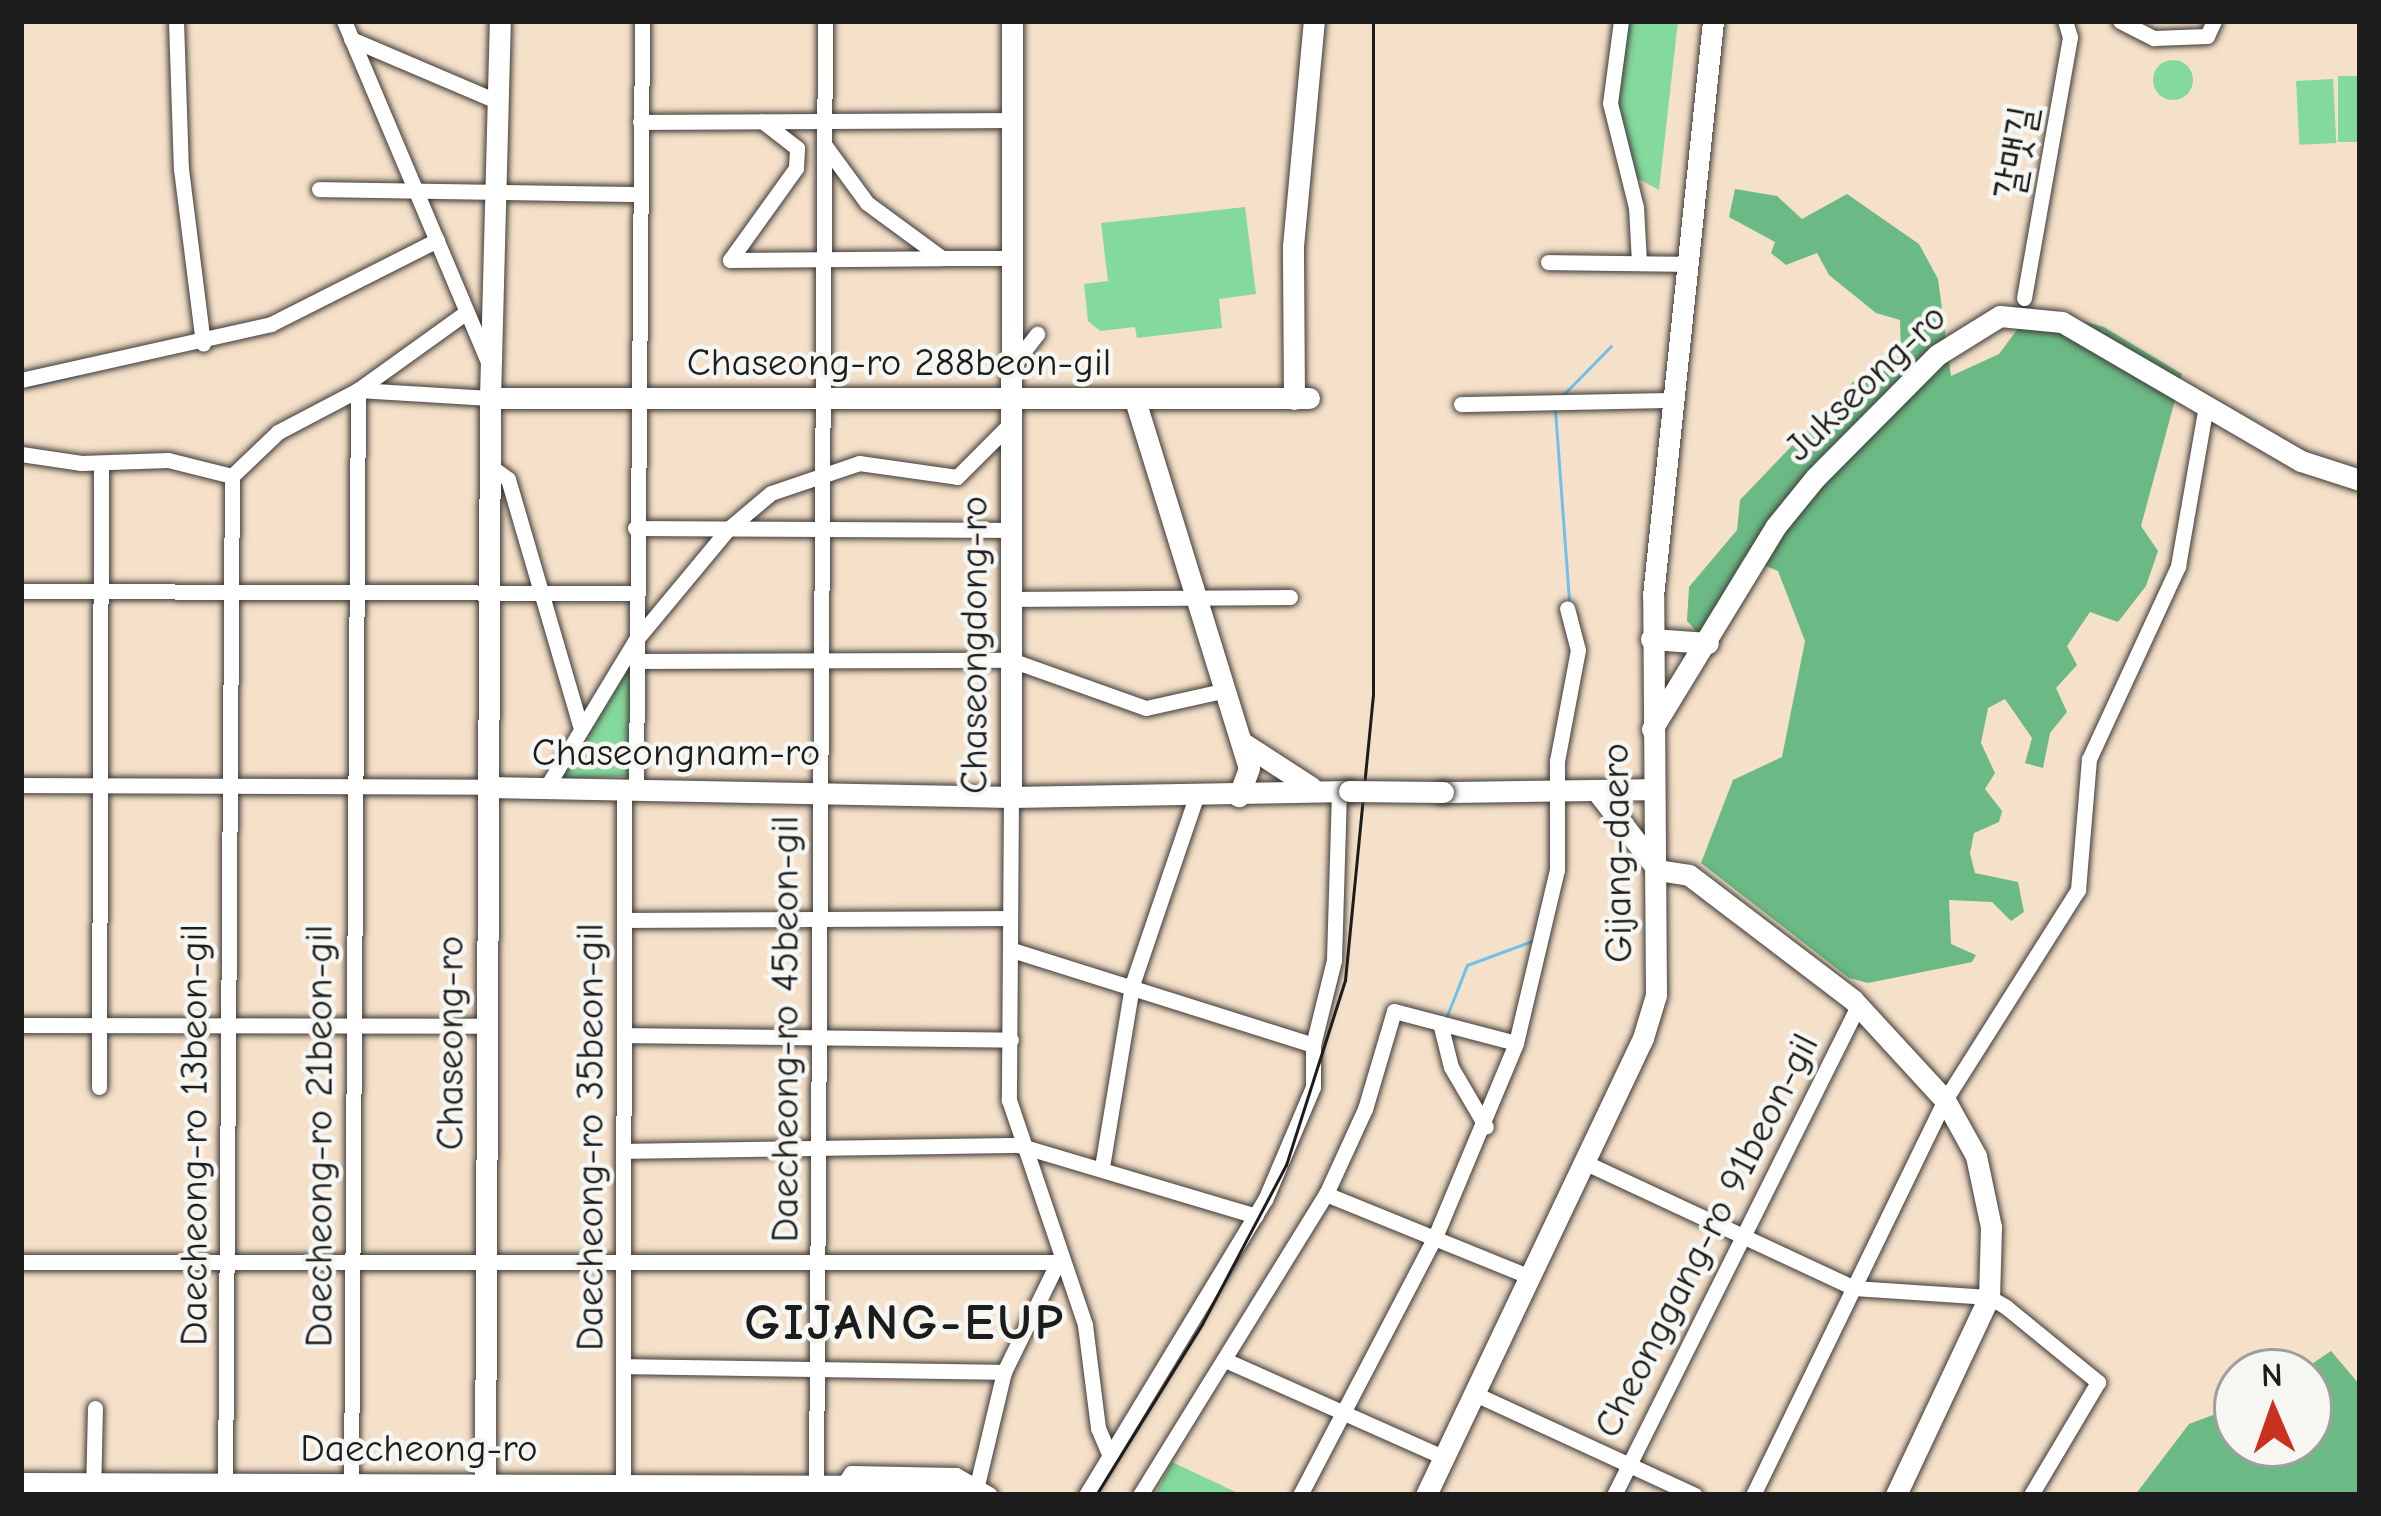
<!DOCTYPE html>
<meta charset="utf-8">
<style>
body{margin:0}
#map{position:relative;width:2381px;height:1516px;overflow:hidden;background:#f5e0c9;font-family:"Comic Neue","Poor Story",sans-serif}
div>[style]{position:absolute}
.green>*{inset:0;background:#84d99c;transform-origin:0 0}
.round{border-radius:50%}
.forest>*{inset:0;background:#6bb984}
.stream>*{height:3px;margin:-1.5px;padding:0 1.5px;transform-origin:1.5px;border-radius:1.5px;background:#6ec1ea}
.roads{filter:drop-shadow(0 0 3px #3d3936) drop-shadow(0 0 3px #3d3936)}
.street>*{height:15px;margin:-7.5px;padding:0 7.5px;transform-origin:7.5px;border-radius:7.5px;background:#fff}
.secondary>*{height:21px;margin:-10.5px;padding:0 10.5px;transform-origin:10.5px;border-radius:10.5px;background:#fff}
.rail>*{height:3px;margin:-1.5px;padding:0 1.5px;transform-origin:1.5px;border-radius:1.5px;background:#1c1c1c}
.bridges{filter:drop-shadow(0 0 3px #3d3936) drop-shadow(0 0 3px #3d3936)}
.secondary-bridge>*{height:21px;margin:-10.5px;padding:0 10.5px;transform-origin:10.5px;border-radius:10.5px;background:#fff}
span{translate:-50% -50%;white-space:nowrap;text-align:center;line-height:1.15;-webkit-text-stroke:9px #f6f6f2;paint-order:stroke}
.street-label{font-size:39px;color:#1c1c1c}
.district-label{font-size:51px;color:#1c1c1c;font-weight:700;letter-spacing:3px}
.frame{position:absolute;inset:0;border:24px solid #1c1c1c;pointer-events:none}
.north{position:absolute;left:2213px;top:1348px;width:120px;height:120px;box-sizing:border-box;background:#f6f6f2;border:3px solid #9f9f9c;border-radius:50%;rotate:358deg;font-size:33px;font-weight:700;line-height:48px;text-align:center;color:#1c1c1c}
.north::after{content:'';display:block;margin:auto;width:42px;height:54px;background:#c8321e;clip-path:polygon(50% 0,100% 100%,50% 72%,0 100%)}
</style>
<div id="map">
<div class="green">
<div style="clip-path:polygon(1627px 21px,1678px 21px,1659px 190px,1635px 177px,1617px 103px)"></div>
<div class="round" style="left:2153px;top:60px;width:40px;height:40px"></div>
<div style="left:2338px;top:76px;width:22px;height:66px"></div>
<div style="left:2333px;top:79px;width:64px;height:37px;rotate:87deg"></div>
<div style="clip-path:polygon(1245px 207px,1256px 294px,1219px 299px,1222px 328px,1137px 338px,1135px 327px,1100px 331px,1088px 321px,1084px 284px,1108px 281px,1101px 223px)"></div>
<div style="clip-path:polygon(631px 663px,630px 776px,557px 779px)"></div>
<div style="clip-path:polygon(1172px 1462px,1242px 1495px,1155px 1495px)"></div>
</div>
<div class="forest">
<div style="clip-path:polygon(1735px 189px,1777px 196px,1802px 219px,1847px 194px,1919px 244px,1938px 279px,1951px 376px,1999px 354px,2031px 311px,2043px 311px,2104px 327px,2182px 374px,2141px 526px,2158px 551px,2146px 586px,2118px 622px,2090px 612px,2067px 646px,2077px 665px,2056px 688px,2067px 712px,2050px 733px,2043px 768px,2025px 763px,2032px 738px,2005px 699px,1988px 708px,1981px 743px,1995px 773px,1985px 789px,2002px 811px,1999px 822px,1974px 833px,1970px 853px,1975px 873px,2018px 882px,2024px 912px,2011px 921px,1992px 902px,1949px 900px,1951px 944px,1976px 955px,1972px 962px,1868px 983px,1849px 978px,1701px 863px,1733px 780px,1782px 757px,1805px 641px,1778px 571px,1744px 557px,1701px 636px,1687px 621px,1689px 587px,1737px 530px,1740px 500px,1854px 381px,1881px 373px,1901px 354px,1900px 320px,1876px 313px,1829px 275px,1817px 253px,1786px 265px,1771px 253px,1775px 242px,1729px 217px)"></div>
<div style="clip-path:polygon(2331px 1351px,2360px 1385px,2360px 1495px,2135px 1495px,2189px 1424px,2237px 1406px,2237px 1444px,2309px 1444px,2309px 1372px,2300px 1372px)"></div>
</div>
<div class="stream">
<div style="left:29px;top:386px;width:50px;rotate:-12.7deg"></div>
<div style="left:1562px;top:396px;width:70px;rotate:-45.6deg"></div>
<div style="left:1555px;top:410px;width:190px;rotate:85.8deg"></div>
<div style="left:1446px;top:1018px;width:57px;rotate:-68.4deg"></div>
<div style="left:1467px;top:965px;width:69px;rotate:-20.3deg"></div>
</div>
<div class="roads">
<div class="street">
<div style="left:176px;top:21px;width:148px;rotate:88.1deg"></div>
<div style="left:181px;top:169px;width:176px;rotate:82.8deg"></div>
<div style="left:344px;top:21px;width:375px;rotate:67.1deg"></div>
<div style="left:1621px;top:21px;width:83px;rotate:97.6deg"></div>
<div style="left:1610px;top:103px;width:107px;rotate:76deg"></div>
<div style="left:1636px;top:207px;width:55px;rotate:86.9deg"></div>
<div style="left:2120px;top:21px;width:38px;rotate:27deg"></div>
<div style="left:2154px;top:38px;width:53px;rotate:-2.2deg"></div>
<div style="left:2207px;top:36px;width:17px;rotate:-65deg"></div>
<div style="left:351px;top:39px;width:161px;rotate:23.1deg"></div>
<div style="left:640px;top:122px;width:372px;rotate:-0.3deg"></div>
<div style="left:826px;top:147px;width:69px;rotate:53.8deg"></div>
<div style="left:867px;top:203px;width:93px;rotate:36.3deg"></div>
<div style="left:942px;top:258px;width:70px"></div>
<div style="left:319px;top:189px;width:320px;rotate:0.9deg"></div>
<div style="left:730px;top:260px;width:212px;rotate:-0.5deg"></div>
<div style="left:730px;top:260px;width:113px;rotate:-54.3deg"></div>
<div style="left:796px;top:168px;width:20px;rotate:-87deg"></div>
<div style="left:797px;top:148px;width:44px;rotate:-142.4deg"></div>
<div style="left:1548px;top:262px;width:140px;rotate:0.8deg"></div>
<div style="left:2024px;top:298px;width:265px;rotate:-80deg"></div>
<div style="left:2070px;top:37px;width:17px;rotate:-107deg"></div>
<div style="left:1012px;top:366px;width:41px;rotate:-52deg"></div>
<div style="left:21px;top:380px;width:256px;rotate:-12.6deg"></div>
<div style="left:271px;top:324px;width:186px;rotate:-26.8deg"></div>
<div style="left:1461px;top:404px;width:212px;rotate:-1.1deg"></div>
<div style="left:21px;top:454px;width:61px;rotate:8.5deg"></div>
<div style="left:81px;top:463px;width:87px;rotate:-2deg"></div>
<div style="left:168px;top:460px;width:66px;rotate:14deg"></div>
<div style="left:232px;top:476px;width:64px;rotate:-43.7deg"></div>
<div style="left:278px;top:432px;width:90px;rotate:-27.7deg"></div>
<div style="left:358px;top:390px;width:132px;rotate:-35.7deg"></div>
<div style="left:490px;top:466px;width:22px;rotate:36deg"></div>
<div style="left:508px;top:479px;width:260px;rotate:73.7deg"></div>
<div style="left:635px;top:528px;width:377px;rotate:0.3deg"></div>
<div style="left:21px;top:591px;width:614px;rotate:0.19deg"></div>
<div style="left:1012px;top:599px;width:278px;rotate:-0.4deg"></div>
<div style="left:635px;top:661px;width:376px;rotate:-0.2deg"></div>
<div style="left:1011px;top:660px;width:143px;rotate:19.6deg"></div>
<div style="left:1146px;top:708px;width:78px;rotate:-12.6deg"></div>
<div style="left:21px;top:785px;width:467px;rotate:0.2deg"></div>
<div style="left:546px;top:788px;width:172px;rotate:-58.8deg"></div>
<div style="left:635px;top:641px;width:144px;rotate:-50.3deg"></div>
<div style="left:727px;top:530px;width:57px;rotate:-40.1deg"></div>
<div style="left:771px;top:493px;width:93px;rotate:-18.8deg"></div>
<div style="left:859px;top:463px;width:99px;rotate:8.1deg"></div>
<div style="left:957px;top:477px;width:78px;rotate:-45deg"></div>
<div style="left:636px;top:788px;width:767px;rotate:-89.55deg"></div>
<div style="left:1011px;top:797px;width:303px;rotate:90.4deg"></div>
<div style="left:1009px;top:1100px;width:237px;rotate:71.3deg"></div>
<div style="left:1085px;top:1325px;width:104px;rotate:82.8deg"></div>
<div style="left:1098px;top:1428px;width:30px;rotate:67deg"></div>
<div style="left:624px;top:920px;width:386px;rotate:-0.3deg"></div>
<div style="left:1012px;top:950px;width:316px;rotate:17.5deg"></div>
<div style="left:1440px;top:1023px;width:45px;rotate:76deg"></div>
<div style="left:1451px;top:1067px;width:69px;rotate:59.7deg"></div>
<div style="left:21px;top:1025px;width:466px;rotate:0.1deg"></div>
<div style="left:624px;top:1035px;width:387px;rotate:0.7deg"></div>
<div style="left:1313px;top:1045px;width:88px;rotate:-76.1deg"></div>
<div style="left:1334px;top:960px;width:169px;rotate:-88.3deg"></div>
<div style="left:99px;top:1087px;width:624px;rotate:-89.82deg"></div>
<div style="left:624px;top:1151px;width:394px;rotate:-0.9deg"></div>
<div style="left:1018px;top:1145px;width:248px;rotate:16.6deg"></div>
<div style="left:1584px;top:1162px;width:298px;rotate:25deg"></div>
<div style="left:1854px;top:1288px;width:135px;rotate:3.8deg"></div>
<div style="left:1989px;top:1297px;width:20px;rotate:30deg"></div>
<div style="left:2006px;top:1307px;width:119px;rotate:39.2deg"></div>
<div style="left:2098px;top:1382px;width:131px;rotate:120.7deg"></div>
<div style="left:1102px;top:1167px;width:184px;rotate:-80.6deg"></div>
<div style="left:1132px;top:985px;width:199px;rotate:-71.2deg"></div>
<div style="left:1326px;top:1194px;width:218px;rotate:22.1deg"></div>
<div style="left:21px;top:1262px;width:1037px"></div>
<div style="left:1225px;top:1360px;width:239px;rotate:24deg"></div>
<div style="left:623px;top:1366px;width:381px;rotate:0.9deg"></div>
<div style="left:1473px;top:1393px;width:244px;rotate:24.7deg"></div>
<div style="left:978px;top:1481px;width:112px;rotate:-76.6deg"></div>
<div style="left:1004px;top:1372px;width:123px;rotate:-63.9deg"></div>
<div style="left:841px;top:1488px;width:18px;rotate:-56deg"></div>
<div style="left:851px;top:1473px;width:105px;rotate:1.1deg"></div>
<div style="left:956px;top:1475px;width:39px;rotate:30deg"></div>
<div style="left:623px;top:1493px;width:705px;rotate:-89.92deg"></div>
<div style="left:816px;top:1494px;width:1473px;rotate:-89.65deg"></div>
<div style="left:93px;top:1495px;width:87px;rotate:-88.7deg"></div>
<div style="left:225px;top:1495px;width:1019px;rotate:-89.61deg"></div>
<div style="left:351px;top:1495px;width:1105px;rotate:-89.64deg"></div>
<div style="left:358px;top:390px;width:132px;rotate:3.5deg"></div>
<div style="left:1086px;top:1495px;width:345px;rotate:-58.8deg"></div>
<div style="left:1265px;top:1200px;width:123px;rotate:-67deg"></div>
<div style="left:1313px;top:1087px;width:42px;rotate:-90deg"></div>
<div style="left:1140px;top:1495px;width:354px;rotate:-58.3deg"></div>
<div style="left:1326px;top:1194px;width:94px;rotate:-65.4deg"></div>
<div style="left:1365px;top:1109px;width:102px;rotate:-73.5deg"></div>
<div style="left:1394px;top:1011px;width:126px;rotate:14.7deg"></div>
<div style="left:1300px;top:1495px;width:291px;rotate:-62.4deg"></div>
<div style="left:1435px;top:1237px;width:210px;rotate:-67.3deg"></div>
<div style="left:1516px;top:1043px;width:178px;rotate:-76.7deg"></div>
<div style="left:1557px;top:870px;width:109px;rotate:-90deg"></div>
<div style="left:1557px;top:761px;width:113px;rotate:-79.3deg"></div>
<div style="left:1578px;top:650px;width:43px;rotate:-104.7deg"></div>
<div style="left:1614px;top:1495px;width:546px;rotate:-63.48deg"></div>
<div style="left:1753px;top:1495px;width:439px;rotate:-64.1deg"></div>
<div style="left:1945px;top:1100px;width:249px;rotate:-57.7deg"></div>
<div style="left:2078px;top:890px;width:131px;rotate:-85.2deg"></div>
<div style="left:2089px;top:759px;width:213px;rotate:-65.2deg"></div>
<div style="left:2178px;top:566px;width:163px;rotate:-80.1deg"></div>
</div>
<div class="secondary">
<div style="left:490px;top:398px;width:819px"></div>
<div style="left:1294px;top:399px;width:153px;rotate:-90.4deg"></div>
<div style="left:1293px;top:246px;width:226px;rotate:-84.7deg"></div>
<div style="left:1135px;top:400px;width:385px;rotate:72.8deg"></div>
<div style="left:1249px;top:768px;width:30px;rotate:110deg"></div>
<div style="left:1651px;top:639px;width:57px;rotate:4deg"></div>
<div style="left:1652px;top:729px;width:238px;rotate:-58.6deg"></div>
<div style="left:1776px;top:526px;width:62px;rotate:-50.9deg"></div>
<div style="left:1815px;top:478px;width:173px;rotate:-45.2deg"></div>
<div style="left:1937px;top:355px;width:74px;rotate:-31.8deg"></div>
<div style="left:2000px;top:316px;width:62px;rotate:5.5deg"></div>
<div style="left:2062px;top:322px;width:276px;rotate:30.2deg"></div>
<div style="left:2301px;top:461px;width:62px;rotate:17.9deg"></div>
<div style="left:1243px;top:743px;width:81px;rotate:32.9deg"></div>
<div style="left:488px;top:787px;width:523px;rotate:1.1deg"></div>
<div style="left:1011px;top:797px;width:338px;rotate:-1deg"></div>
<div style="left:1596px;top:790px;width:101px;rotate:52.2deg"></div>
<div style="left:1443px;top:792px;width:210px;rotate:-0.8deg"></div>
<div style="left:1011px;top:797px;width:776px;rotate:-89.93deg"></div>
<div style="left:1658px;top:870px;width:31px;rotate:9deg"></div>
<div style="left:1689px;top:875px;width:206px;rotate:37.3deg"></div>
<div style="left:1853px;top:1000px;width:136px;rotate:47.4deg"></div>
<div style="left:1945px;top:1100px;width:64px;rotate:61deg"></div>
<div style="left:1976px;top:1156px;width:73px;rotate:78.1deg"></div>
<div style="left:1991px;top:1227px;width:70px;rotate:91.6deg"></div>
<div style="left:1989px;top:1297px;width:219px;rotate:115.2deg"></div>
<div style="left:21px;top:1483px;width:900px;rotate:0.19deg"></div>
<div style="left:921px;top:1486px;width:50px;rotate:10.4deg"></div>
<div style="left:485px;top:1495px;width:1097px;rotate:-89.74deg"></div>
<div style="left:490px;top:398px;width:377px;rotate:-88.5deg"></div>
<div style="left:1426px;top:1495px;width:506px;rotate:-64.6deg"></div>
<div style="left:1643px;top:1038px;width:45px;rotate:-73.2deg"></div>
<div style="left:1656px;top:995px;width:399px;rotate:-90.4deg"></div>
<div style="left:1653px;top:596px;width:578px;rotate:-84.04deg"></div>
</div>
</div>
<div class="rail">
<div style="left:1096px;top:1495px;width:201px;rotate:-58.2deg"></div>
<div style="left:1202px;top:1324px;width:180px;rotate:-62.2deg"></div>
<div style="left:1286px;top:1165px;width:194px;rotate:-72.3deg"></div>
<div style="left:1345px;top:980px;width:286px;rotate:-84.4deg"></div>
<div style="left:1373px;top:695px;width:674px;rotate:-90deg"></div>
</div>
<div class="bridges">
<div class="secondary-bridge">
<div style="left:1349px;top:791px;width:94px;rotate:0.6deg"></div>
</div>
</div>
<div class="street-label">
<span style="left:2016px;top:153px;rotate:-80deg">갈맷길</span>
<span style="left:899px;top:363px">Chaseong-ro 288beon-gil</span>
<span style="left:1866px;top:383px;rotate:-44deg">Jukseong-ro</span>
<span style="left:975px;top:645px;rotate:-90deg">Chaseongdong-ro</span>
<span style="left:676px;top:753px">Chaseongnam-ro</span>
<span style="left:1618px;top:853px;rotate:-91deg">Gijang-daero</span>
<span style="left:786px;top:1029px;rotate:-90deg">Daecheong-ro 45beon-gil</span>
<span style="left:451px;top:1043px;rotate:-90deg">Chaseong-ro</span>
<span style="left:195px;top:1135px;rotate:-90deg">Daecheong-ro 13beon-gil</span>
<span style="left:320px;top:1136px;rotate:-90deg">Daecheong-ro 21beon-gil</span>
<span style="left:591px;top:1137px;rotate:-90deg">Daecheong-ro 35beon-gil</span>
<span style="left:1707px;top:1236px;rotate:-63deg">Cheonggang-ro 91beon-gil</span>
<span style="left:419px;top:1449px">Daecheong-ro</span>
</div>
<div class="district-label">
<span style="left:905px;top:1323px">GIJANG-EUP</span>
</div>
<div class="frame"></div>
<div class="north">N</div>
</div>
